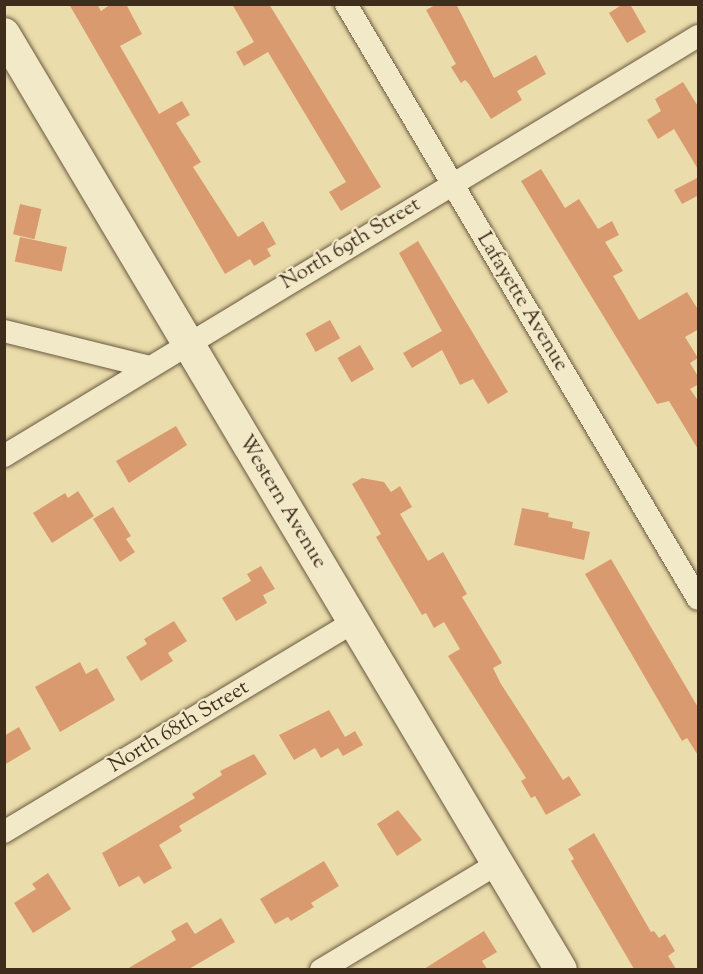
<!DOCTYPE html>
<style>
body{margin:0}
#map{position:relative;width:703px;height:974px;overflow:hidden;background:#ebddab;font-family:"Sorts Mill Goudy",serif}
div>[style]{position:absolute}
.building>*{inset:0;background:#da9a6f;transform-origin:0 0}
.roads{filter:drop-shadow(0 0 2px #6a5940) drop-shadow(0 0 2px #6a5940)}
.street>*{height:22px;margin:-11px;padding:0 11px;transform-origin:11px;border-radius:11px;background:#f2e9c8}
.secondary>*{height:32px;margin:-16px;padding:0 16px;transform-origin:16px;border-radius:16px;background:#f2e9c8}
span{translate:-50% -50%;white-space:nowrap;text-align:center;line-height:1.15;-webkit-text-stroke:4.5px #f2e9c8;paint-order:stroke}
.street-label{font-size:21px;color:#3f2d1c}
.frame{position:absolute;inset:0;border:6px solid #3f2d1c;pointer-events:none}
</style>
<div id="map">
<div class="building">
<div style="clip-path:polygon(69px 4px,97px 4px,101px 11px,111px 4px,126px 4px,142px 34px,120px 46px,143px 86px,159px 114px,182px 101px,190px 115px,176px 123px,201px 162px,193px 167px,238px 237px,263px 221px,276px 244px,267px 249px,271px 256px,254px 266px,250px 259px,225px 274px)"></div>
<div style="clip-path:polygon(232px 4px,269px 4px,381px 187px,341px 211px,329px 192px,346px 182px,268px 52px,244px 66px,236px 52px,254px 42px)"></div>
<div style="clip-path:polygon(437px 4px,456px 4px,494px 78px,536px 55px,546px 74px,517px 91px,522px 100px,491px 119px,469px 84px,465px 80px,461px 83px,451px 67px,456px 64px,426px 10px)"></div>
<div style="clip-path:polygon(623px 4px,630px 4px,646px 32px,627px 43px,609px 13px)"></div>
<div style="clip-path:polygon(683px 82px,699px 108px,699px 171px,674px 129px,658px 139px,647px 120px,661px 111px,655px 99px)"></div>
<div style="clip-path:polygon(541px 169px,565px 208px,579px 199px,598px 229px,612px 221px,619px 235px,605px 242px,623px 271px,613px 276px,639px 320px,687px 292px,699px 311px,699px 329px,685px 337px,698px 358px,690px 363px,699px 378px,699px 384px,690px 389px,699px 402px,699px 451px,669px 401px,657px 404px,521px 181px)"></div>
<div style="clip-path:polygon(699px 177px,699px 195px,682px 204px,674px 190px)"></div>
<div style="left:20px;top:204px;width:22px;height:31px;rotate:13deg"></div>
<div style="left:20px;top:237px;width:48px;height:25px;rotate:12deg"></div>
<div style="clip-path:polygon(418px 241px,508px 392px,488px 404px,473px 379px,460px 385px,442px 350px,412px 368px,403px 353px,442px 331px,399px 253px)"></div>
<div style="left:330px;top:320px;width:21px;height:28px;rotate:61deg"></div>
<div style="left:360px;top:345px;width:28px;height:26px;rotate:60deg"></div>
<div style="clip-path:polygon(176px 426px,187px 445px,129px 483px,116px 461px)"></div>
<div style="clip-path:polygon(362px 478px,384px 482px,391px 492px,400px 486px,412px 507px,400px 514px,428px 561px,443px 552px,467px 594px,462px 597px,502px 663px,493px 668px,501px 684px,563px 780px,569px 776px,581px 795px,546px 815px,535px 796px,531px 798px,521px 781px,526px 778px,448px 656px,460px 649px,444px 622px,434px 628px,426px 613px,422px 615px,376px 537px,381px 534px,352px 484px)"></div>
<div style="clip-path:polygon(78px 491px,94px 516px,52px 543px,33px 513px,65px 493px,68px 498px)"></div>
<div style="clip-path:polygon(113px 507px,131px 536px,126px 539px,135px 552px,120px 562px,93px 519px)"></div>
<div style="clip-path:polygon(522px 508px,549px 513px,548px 517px,573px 522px,572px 528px,590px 532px,584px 560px,514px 545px)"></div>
<div style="clip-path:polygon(611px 559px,699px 709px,699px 757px,687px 738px,682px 741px,585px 574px)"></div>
<div style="clip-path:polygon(261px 566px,275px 589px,263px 595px,267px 603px,236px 621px,222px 598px,251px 581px,247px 574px)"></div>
<div style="clip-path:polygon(174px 621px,187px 641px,168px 653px,173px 661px,141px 681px,126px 657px,147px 644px,144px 639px)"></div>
<div style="clip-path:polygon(80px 662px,86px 674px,97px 668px,115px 700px,60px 732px,35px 687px)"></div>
<div style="clip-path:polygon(329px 710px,345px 737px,355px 731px,363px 745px,343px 756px,338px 748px,321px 758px,315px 748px,294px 760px,279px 735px)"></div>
<div style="clip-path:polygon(19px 727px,31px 749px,4px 765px,4px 736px)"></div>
<div style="clip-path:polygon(254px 754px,267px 774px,179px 826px,182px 831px,159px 845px,172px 868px,144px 884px,139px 876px,119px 887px,102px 853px,195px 798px,192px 794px,222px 775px,220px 771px)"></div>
<div style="clip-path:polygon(398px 810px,422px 840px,397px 856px,377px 824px)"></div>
<div style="clip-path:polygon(594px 833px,651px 932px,654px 931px,659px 938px,665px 934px,675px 951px,668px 956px,676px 969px,634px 969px,571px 861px,574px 859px,568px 849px)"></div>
<div style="clip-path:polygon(324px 861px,339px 886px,311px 903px,314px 907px,291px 921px,288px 917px,275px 924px,260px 899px)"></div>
<div style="clip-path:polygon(48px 873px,71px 909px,33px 933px,14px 903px,36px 889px,32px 884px)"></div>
<div style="clip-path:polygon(221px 918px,235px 942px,189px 969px,127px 969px,176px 940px,171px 931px,187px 922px,195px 934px)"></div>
<div style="clip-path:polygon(484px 931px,497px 952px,482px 961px,487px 969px,424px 969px)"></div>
</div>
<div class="roads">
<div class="street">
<div style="left:346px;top:4px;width:691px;rotate:59.39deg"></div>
<div style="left:4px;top:331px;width:149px;rotate:13.9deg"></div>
<div style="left:4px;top:456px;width:811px;rotate:-31.18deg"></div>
<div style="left:4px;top:832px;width:408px;rotate:-31deg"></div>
<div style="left:321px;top:970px;width:205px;rotate:-31.1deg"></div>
</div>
<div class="secondary">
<div style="left:4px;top:34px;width:1089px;rotate:59.24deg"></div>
</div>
</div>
<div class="street-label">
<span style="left:351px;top:244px;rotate:-31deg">North 69th Street</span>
<span style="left:522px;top:302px;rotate:59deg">Lafayette Avenue</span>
<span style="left:282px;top:502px;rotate:59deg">Western Avenue</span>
<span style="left:179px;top:727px;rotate:-31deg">North 68th Street</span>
</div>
<div class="frame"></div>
</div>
